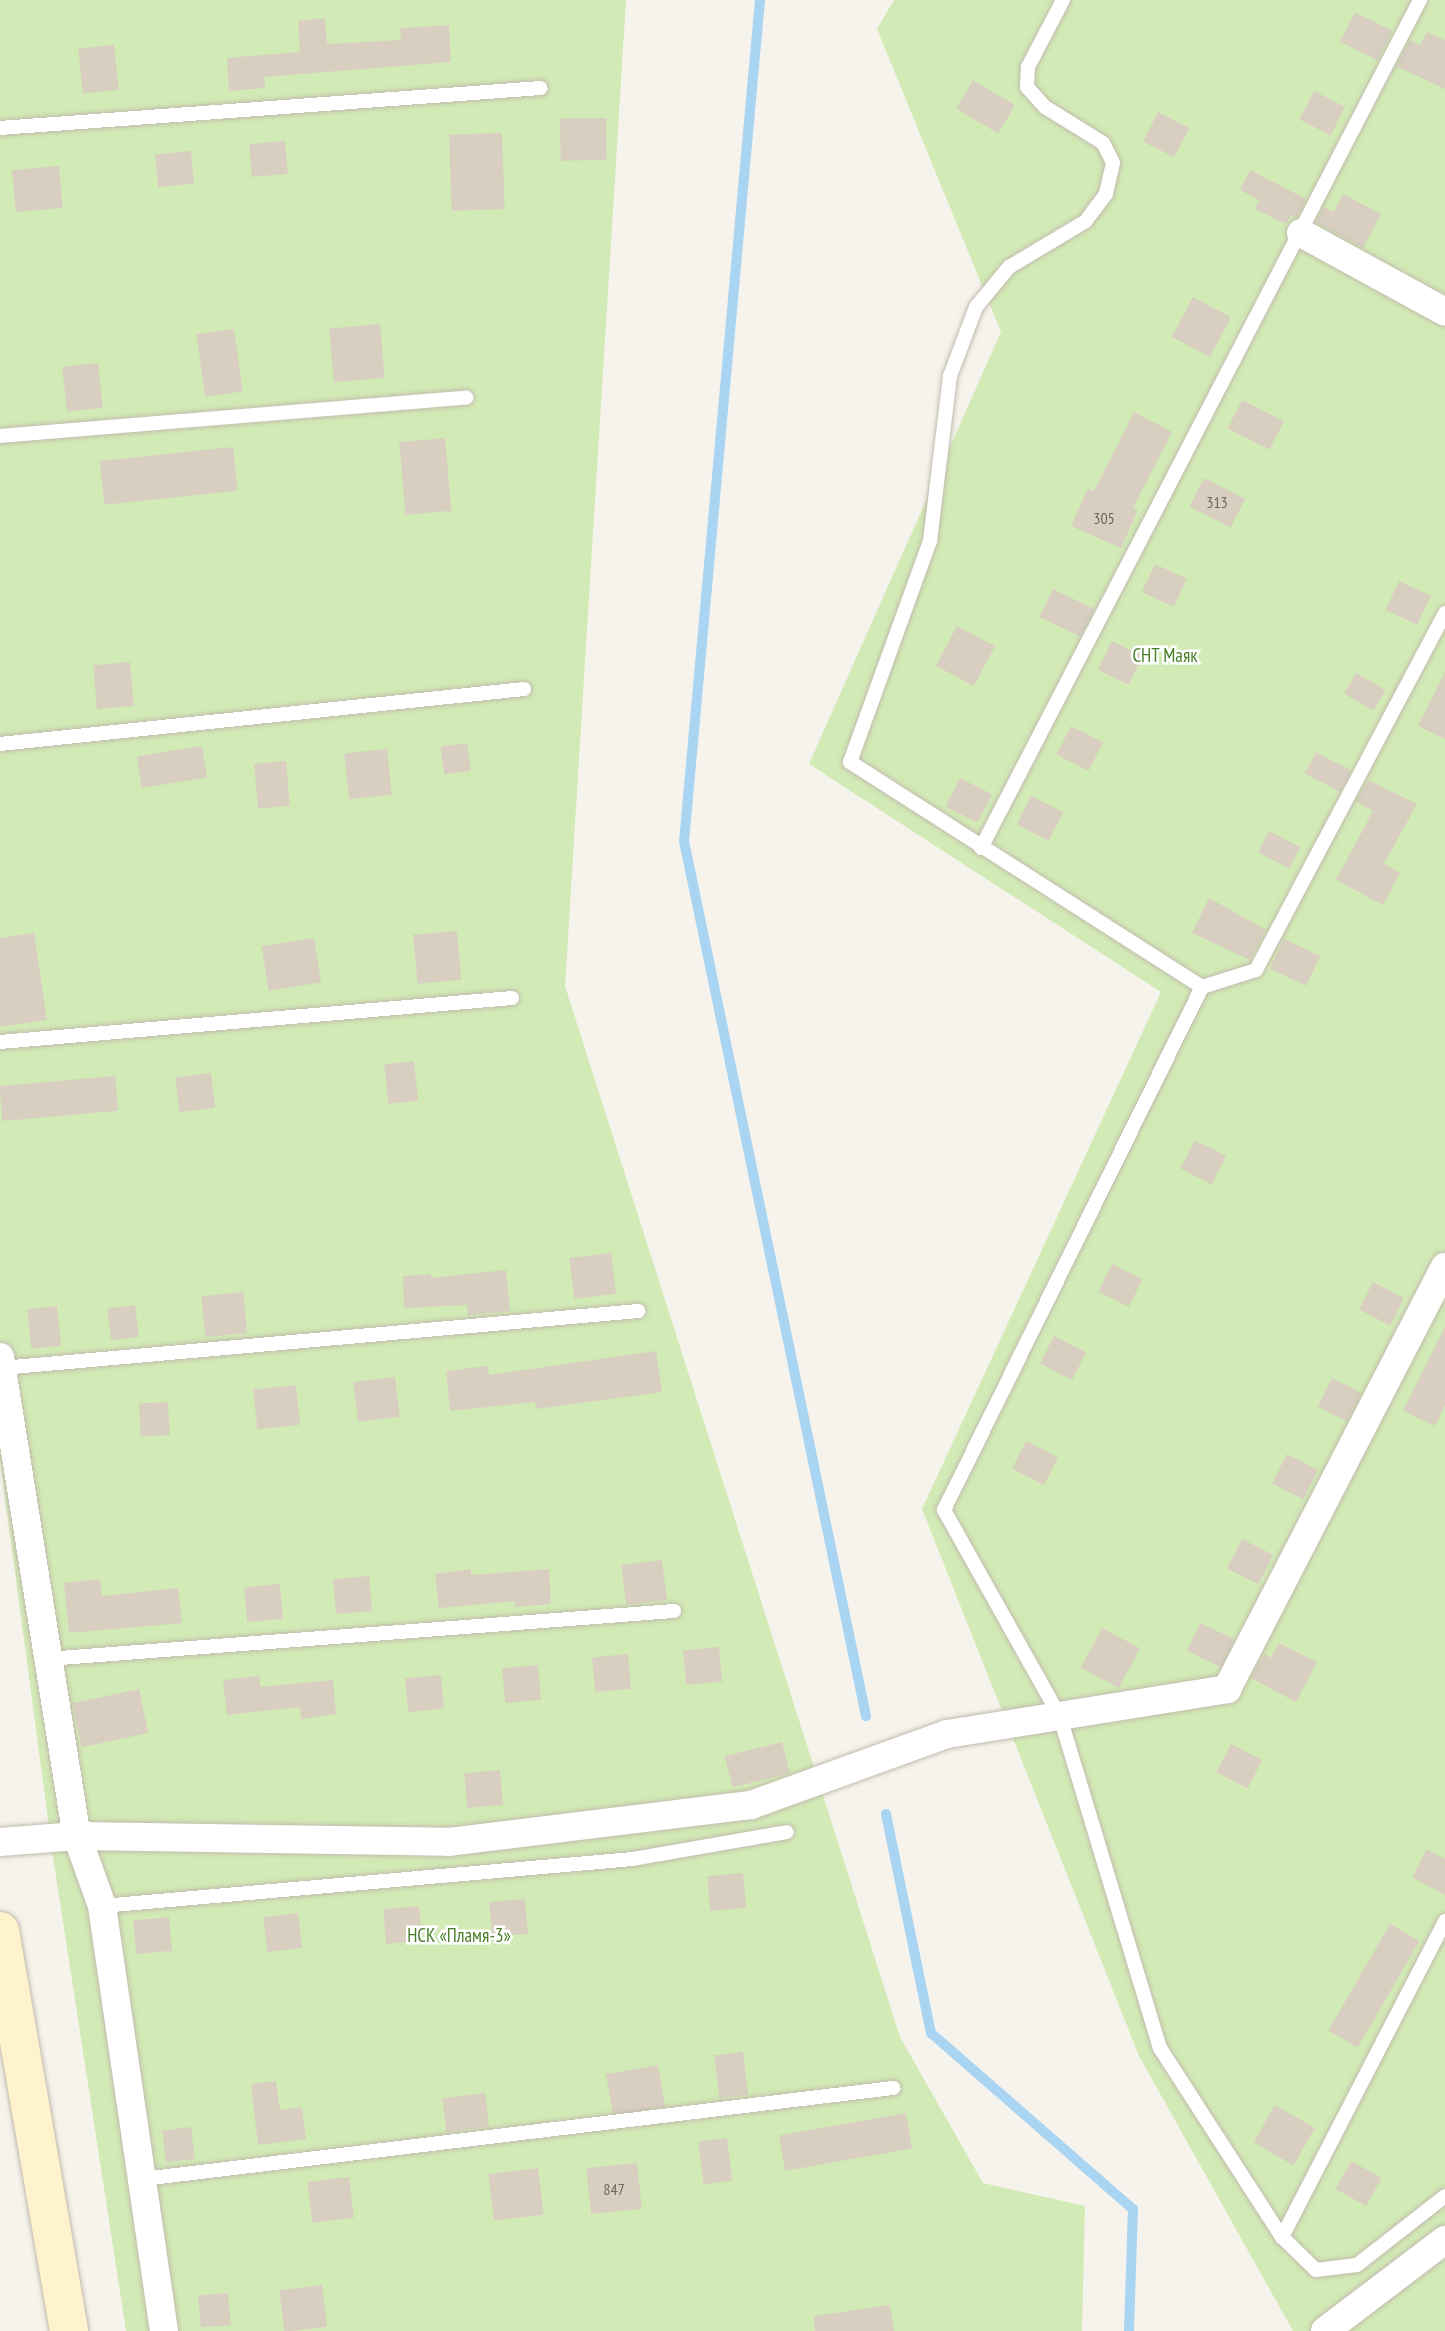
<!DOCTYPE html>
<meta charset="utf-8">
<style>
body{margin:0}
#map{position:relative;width:1445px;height:2331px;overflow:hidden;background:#f6f3ec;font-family:"PT Sans Narrow",sans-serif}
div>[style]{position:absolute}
.green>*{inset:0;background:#d2eab5}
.stream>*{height:10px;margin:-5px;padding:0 5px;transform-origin:5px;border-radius:5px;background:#a9d4f2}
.building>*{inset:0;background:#d8cfc1;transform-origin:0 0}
.roads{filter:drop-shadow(0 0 2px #c2bbae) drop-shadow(0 0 2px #c2bbae)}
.lane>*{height:14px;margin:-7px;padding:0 7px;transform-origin:7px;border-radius:7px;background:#fff}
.street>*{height:28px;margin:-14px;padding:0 14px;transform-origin:14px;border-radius:14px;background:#fff}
.secondary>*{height:38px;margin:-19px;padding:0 19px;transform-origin:19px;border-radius:19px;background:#fff3cd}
span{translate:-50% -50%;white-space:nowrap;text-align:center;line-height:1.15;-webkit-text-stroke:5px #fff;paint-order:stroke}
.number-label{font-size:16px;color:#6e675b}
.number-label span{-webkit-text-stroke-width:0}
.park-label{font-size:19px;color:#4a7f2a}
</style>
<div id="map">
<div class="green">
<div style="clip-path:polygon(0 0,626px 0,565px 986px,900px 2037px,983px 2183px,1085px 2206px,1082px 2331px,126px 2331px,53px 1857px,0 1460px)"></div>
<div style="clip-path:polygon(894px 0,1445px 0,1445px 2331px,1293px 2331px,1139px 2056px,922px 1509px,1161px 992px,809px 764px,1001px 332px,877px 29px)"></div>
</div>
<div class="stream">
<div style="left:760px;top:0;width:844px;rotate:95.16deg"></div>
<div style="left:684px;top:841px;width:894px;rotate:78.25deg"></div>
<div style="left:886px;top:1814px;width:224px;rotate:78.4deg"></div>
<div style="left:931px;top:2033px;width:268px;rotate:41.1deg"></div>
<div style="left:1133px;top:2209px;width:122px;rotate:91.9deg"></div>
</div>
<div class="building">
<div style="left:1355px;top:12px;width:42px;height:33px;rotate:27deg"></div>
<div style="clip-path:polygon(325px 18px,327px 44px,401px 40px,400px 28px,449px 25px,451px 62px,264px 77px,265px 88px,229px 91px,227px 58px,300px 52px,298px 21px)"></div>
<div style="clip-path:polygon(1427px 32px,1445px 40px,1445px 89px,1396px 66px,1410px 40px,1420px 45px)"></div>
<div style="left:114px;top:45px;width:45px;height:36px;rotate:84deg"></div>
<div style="left:973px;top:80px;width:49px;height:33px;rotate:31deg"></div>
<div style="left:1314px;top:91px;width:35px;height:32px;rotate:27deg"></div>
<div style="left:1158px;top:112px;width:35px;height:33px;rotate:27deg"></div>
<div style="left:606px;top:118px;width:42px;height:46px;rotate:89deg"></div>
<div style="left:502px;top:133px;width:76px;height:53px;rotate:88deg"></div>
<div style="left:285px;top:141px;width:33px;height:36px;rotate:85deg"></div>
<div style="left:191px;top:151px;width:33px;height:36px;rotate:85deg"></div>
<div style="left:59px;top:166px;width:42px;height:47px;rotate:85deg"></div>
<div style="clip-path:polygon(1250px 170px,1306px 199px,1297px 217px,1290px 216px,1286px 224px,1255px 209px,1259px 200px,1240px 190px)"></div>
<div style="clip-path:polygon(1343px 194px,1381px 214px,1363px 248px,1316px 222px,1324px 207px,1334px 212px)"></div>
<div style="left:1193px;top:297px;width:43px;height:45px;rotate:28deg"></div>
<div style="left:380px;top:324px;width:54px;height:51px;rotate:85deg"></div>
<div style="left:234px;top:329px;width:63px;height:38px;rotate:82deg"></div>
<div style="left:98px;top:363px;width:45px;height:36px;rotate:84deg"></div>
<div style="left:1242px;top:400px;width:47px;height:32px;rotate:27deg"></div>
<div style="clip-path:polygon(1134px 412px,1172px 432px,1133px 508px,1138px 510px,1121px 548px,1071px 526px,1088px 488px,1094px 491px)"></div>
<div style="left:445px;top:438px;width:73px;height:46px;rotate:85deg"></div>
<div style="left:233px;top:447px;width:44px;height:134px;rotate:84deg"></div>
<div style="left:1204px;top:478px;width:46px;height:32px;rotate:27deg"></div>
<div style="left:1155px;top:564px;width:35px;height:31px;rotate:25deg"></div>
<div style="left:1399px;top:581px;width:35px;height:32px;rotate:25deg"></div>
<div style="left:1053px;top:589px;width:46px;height:31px;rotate:26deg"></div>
<div style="left:957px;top:626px;width:43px;height:45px;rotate:28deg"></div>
<div style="left:1112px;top:641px;width:34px;height:32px;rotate:26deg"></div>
<div style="left:130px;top:662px;width:44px;height:37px;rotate:85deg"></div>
<div style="clip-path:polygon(1445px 672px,1445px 739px,1418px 726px)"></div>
<div style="left:1356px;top:673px;width:34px;height:24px;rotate:30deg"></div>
<div style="left:1071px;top:726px;width:36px;height:32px;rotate:27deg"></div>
<div style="left:467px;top:743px;width:28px;height:27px;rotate:82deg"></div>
<div style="left:202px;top:746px;width:32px;height:66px;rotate:81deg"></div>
<div style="left:387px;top:749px;width:46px;height:43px;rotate:84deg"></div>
<div style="left:1316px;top:752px;width:40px;height:24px;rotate:28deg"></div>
<div style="left:286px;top:761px;width:45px;height:32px;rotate:85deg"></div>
<div style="left:960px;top:778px;width:36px;height:32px;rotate:27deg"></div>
<div style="clip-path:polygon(1368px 780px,1417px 804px,1384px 864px,1400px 873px,1383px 905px,1336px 880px,1373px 811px,1356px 801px)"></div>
<div style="left:1031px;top:796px;width:36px;height:32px;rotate:27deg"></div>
<div style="left:1269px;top:831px;width:35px;height:24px;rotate:27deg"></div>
<div style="clip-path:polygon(1209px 898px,1266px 930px,1250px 960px,1192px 933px)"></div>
<div style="left:457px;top:931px;width:49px;height:44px;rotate:85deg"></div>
<div style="clip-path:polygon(34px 933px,47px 1020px,0 1027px,0 938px)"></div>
<div style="left:314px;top:938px;width:45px;height:53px;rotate:81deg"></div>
<div style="left:1284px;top:939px;width:40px;height:33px;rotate:25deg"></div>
<div style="left:414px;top:1061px;width:40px;height:30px;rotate:84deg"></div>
<div style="left:211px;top:1073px;width:35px;height:36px;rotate:83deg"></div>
<div style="left:115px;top:1076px;width:35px;height:116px;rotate:85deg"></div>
<div style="left:1195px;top:1140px;width:35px;height:32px;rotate:27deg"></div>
<div style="left:611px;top:1253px;width:41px;height:42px;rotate:83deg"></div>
<div style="left:1112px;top:1264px;width:34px;height:31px;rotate:26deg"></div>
<div style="clip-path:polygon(506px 1270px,510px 1311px,468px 1315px,467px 1305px,404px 1308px,403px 1276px,431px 1274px,431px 1278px)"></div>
<div style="left:1373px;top:1282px;width:35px;height:31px;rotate:27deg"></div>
<div style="left:243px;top:1292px;width:41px;height:42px;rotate:84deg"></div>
<div style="left:135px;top:1305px;width:32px;height:28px;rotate:83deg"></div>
<div style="left:57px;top:1306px;width:40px;height:30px;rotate:84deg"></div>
<div style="clip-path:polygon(1445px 1327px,1445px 1405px,1435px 1426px,1403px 1411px)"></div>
<div style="left:1054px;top:1336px;width:36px;height:31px;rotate:27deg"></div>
<div style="clip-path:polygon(656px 1351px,662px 1392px,536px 1409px,535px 1402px,450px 1411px,446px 1371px,488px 1366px,489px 1375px)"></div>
<div style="left:395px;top:1377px;width:40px;height:42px;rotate:83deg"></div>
<div style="left:1332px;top:1378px;width:33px;height:32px;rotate:27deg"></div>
<div style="left:296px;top:1385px;width:40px;height:43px;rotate:84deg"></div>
<div style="left:168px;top:1402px;width:33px;height:29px;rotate:87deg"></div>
<div style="left:1026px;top:1441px;width:36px;height:31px;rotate:27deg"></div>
<div style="left:1287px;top:1454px;width:35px;height:33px;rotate:27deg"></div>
<div style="left:1242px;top:1539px;width:35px;height:33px;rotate:27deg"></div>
<div style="left:662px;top:1560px;width:40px;height:41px;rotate:83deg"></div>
<div style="clip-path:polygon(471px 1569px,471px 1575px,549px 1569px,551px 1604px,515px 1607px,515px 1601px,439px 1608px,435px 1574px)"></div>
<div style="left:369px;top:1576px;width:35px;height:36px;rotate:85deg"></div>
<div style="clip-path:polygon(100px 1579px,102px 1596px,178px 1588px,182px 1623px,69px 1633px,64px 1583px)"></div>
<div style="left:280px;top:1584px;width:35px;height:36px;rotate:85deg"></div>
<div style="left:1200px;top:1623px;width:38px;height:31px;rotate:25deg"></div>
<div style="left:1102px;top:1628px;width:43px;height:45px;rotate:28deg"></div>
<div style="clip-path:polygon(1279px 1643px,1317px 1662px,1296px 1702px,1251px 1678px,1264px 1654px,1271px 1658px)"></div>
<div style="left:719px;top:1647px;width:35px;height:36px;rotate:85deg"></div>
<div style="left:628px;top:1654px;width:35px;height:36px;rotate:85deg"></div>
<div style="left:538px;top:1665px;width:35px;height:36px;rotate:85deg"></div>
<div style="left:441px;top:1675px;width:34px;height:36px;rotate:85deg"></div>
<div style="clip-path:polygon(259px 1676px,260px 1687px,333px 1680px,336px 1714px,301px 1719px,300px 1707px,227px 1715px,223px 1680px)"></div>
<div style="left:139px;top:1689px;width:45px;height:68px;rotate:78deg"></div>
<div style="left:782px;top:1742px;width:32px;height:59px;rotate:76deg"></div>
<div style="left:1231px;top:1744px;width:35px;height:32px;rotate:27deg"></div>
<div style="left:500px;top:1770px;width:35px;height:36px;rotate:85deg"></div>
<div style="clip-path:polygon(1427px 1849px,1445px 1859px,1445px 1895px,1412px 1877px)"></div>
<div style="left:743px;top:1873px;width:35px;height:36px;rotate:85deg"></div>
<div style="left:525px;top:1899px;width:35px;height:36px;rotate:85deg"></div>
<div style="left:419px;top:1906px;width:35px;height:36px;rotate:85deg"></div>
<div style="left:298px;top:1913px;width:35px;height:35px;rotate:83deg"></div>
<div style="left:169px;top:1917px;width:34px;height:36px;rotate:85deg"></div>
<div style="left:1390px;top:1924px;width:34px;height:123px;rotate:30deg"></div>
<div style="left:743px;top:2052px;width:43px;height:29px;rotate:83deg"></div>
<div style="left:658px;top:2065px;width:42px;height:53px;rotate:80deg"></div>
<div style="clip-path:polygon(276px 2081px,280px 2110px,302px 2107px,306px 2139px,258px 2145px,251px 2084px)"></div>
<div style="left:485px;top:2093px;width:34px;height:43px;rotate:83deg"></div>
<div style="left:1275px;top:2105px;width:46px;height:43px;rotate:30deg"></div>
<div style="left:906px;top:2113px;width:36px;height:129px;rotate:80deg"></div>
<div style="left:191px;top:2127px;width:32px;height:29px;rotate:83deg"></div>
<div style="left:727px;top:2138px;width:43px;height:29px;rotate:83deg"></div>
<div style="left:1351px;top:2161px;width:35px;height:32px;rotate:29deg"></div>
<div style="left:637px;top:2163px;width:46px;height:51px;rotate:84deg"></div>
<div style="left:538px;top:2168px;width:47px;height:50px;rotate:83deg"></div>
<div style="left:349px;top:2177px;width:41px;height:42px;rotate:83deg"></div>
<div style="left:322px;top:2285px;width:42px;height:43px;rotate:83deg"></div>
<div style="left:228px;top:2293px;width:32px;height:30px;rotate:85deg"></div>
<div style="clip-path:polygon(890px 2305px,894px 2331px,815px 2331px,814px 2316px)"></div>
</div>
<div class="roads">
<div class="lane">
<div style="left:1063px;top:0;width:76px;rotate:117.6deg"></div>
<div style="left:1028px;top:67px;width:20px;rotate:93deg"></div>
<div style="left:1027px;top:87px;width:27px;rotate:48deg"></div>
<div style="left:1045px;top:107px;width:68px;rotate:31.8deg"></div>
<div style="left:1103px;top:143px;width:22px;rotate:63deg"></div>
<div style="left:1113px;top:163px;width:32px;rotate:103deg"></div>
<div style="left:1106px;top:194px;width:34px;rotate:127deg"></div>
<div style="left:1086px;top:221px;width:90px;rotate:149.1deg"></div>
<div style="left:1009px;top:267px;width:52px;rotate:129.5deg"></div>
<div style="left:976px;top:307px;width:74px;rotate:110.6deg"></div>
<div style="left:950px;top:376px;width:166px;rotate:96.9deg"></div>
<div style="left:930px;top:541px;width:235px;rotate:109.9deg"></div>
<div style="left:850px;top:762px;width:418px;rotate:32.6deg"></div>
<div style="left:0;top:128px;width:542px;rotate:-4.23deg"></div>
<div style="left:0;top:436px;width:468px;rotate:-4.7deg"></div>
<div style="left:1445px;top:613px;width:404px;rotate:117.9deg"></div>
<div style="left:1256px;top:970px;width:57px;rotate:162.5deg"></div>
<div style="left:1202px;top:987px;width:583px;rotate:116.26deg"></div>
<div style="left:944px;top:1510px;width:237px;rotate:60.7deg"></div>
<div style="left:1060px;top:1717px;width:346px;rotate:73.2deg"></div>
<div style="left:1160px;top:2048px;width:225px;rotate:57.2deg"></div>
<div style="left:1282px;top:2237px;width:47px;rotate:44.1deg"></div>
<div style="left:1316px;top:2270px;width:41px;rotate:-7deg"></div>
<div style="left:1357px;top:2265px;width:112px;rotate:-38.1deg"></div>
<div style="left:0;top:744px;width:527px;rotate:-5.99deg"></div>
<div style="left:981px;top:848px;width:955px;rotate:-62.63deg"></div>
<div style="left:0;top:1042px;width:514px;rotate:-4.91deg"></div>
<div style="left:2px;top:1368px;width:639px;rotate:-5.12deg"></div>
<div style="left:47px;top:1659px;width:629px;rotate:-4.38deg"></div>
<div style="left:102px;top:1906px;width:533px;rotate:-5.06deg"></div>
<div style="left:633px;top:1859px;width:156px;rotate:-9.9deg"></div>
<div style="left:143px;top:2179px;width:756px;rotate:-6.92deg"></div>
<div style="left:1282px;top:2237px;width:356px;rotate:-62.7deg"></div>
</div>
<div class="street">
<div style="left:1301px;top:233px;width:164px;rotate:28.7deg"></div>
<div style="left:0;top:1357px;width:485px;rotate:80.9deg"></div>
<div style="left:77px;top:1836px;width:74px;rotate:70.3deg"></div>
<div style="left:102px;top:1906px;width:429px;rotate:81.7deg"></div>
<div style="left:0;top:1842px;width:77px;rotate:-4.5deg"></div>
<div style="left:77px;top:1836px;width:372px;rotate:0.9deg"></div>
<div style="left:449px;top:1842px;width:304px;rotate:-7deg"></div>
<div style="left:751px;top:1805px;width:208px;rotate:-19.9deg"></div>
<div style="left:947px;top:1734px;width:284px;rotate:-9.1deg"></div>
<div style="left:1227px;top:1689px;width:475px;rotate:-62.7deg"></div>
<div style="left:1325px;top:2331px;width:151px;rotate:-37.2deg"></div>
</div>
<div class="secondary">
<div style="left:0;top:1931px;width:406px;rotate:80.2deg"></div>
</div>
</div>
<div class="number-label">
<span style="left:1217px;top:502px">313</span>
<span style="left:1104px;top:518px">305</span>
<span style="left:614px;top:2189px">847</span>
</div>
<div class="park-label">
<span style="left:1165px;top:656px">СНТ Маяк</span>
<span style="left:459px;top:1936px">НСК «Пламя-3»</span>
</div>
</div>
